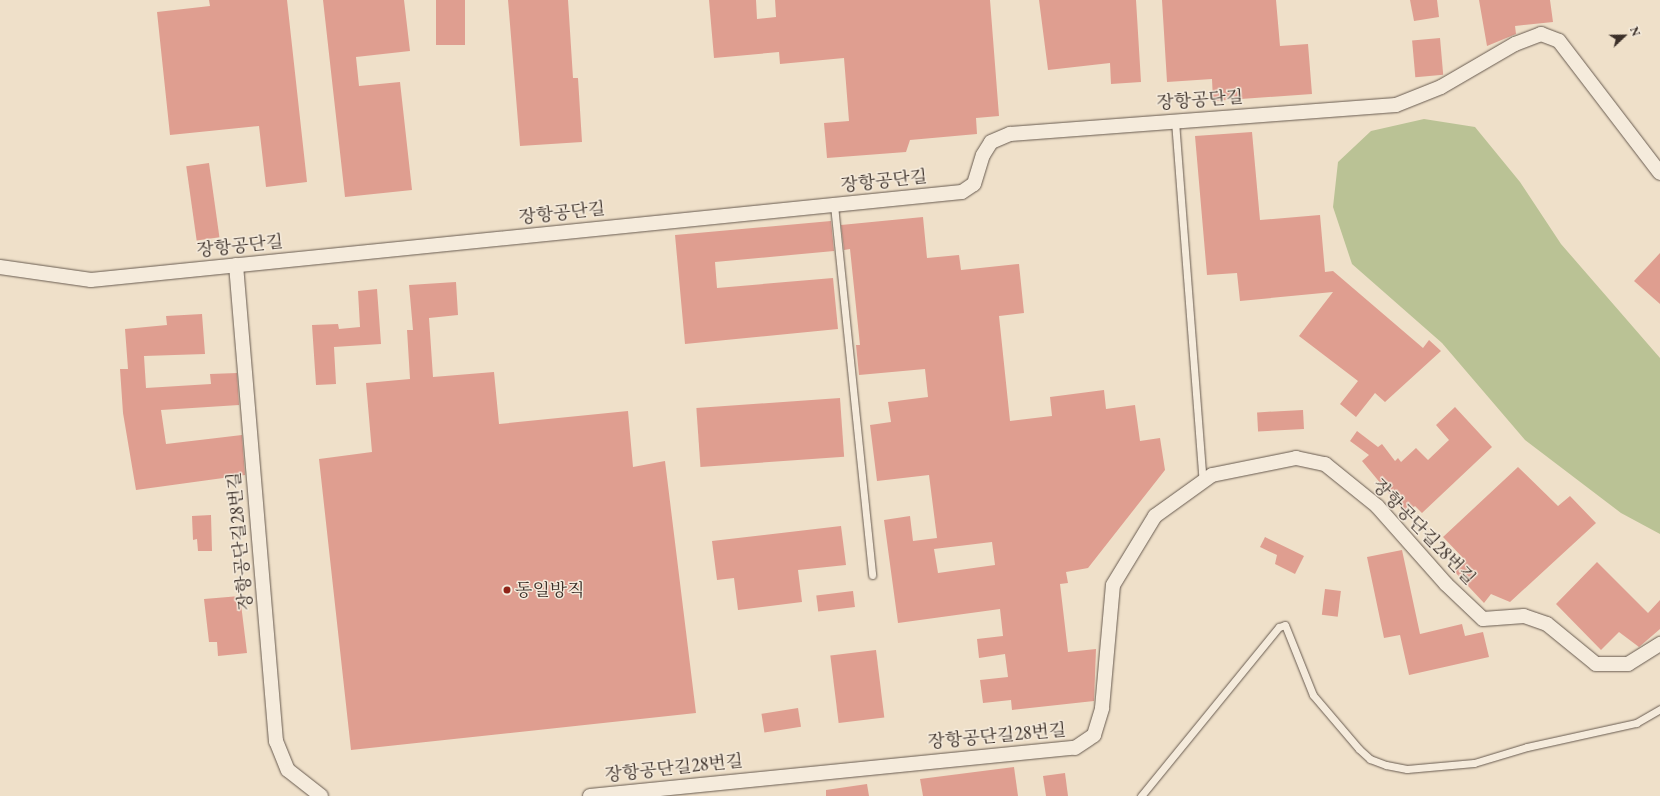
<!DOCTYPE html>
<meta charset="utf-8">
<style>
body{margin:0}
#map{position:relative;width:1660px;height:796px;overflow:hidden;background:#efe0c9;font-family:"EB Garamond","Noto Serif KR",serif}
div>[style]{position:absolute}
.green>*{inset:0;background:#bac295}
.building>*{inset:0;background:#df9e90;transform-origin:0 0}
.roads{filter:drop-shadow(0 0 1px #685b50) drop-shadow(0 0 1px #685b50)}
.lane>*{height:7px;margin:-3.5px;padding:0 3.5px;transform-origin:3.5px;border-radius:3.5px;background:#f5ebdc}
.street>*{height:14px;margin:-7px;padding:0 7px;transform-origin:7px;border-radius:7px;background:#f5ebdc}
.dots>*{width:11px;height:11px;translate:-50% -50%;box-sizing:border-box;border:2px solid #f5ebdc;border-radius:50%}
span{translate:-50% -50%;white-space:nowrap;text-align:center;line-height:1.15;-webkit-text-stroke:3px #f5ebdc;paint-order:stroke}
.street-label{font-size:18px;color:#3b2f28}
.poi-label{font-size:18px;color:#3b2f28}
.left{translate:0 -50%;text-align:left}
.north{position:absolute;left:1604px;top:16px;width:40px;height:40px;-webkit-text-stroke:3px #f5ebdc;paint-order:stroke;rotate:68deg;font-size:11px;font-weight:700;line-height:16px;text-align:center;color:#3b2f28}
.north::after{content:'';display:block;margin:auto;width:14px;height:18px;background:#3b2f28;clip-path:polygon(50% 0,100% 100%,50% 72%,0 100%)}
</style>
<div id="map">
<div class="green">
<div style="clip-path:polygon(1424px 119px,1475px 127px,1520px 182px,1561px 244px,1660px 358px,1660px 534px,1621px 513px,1525px 440px,1442px 343px,1352px 264px,1333px 207px,1338px 162px,1371px 131px)"></div>
</div>
<div class="building">
<div style="clip-path:polygon(209px 0,287px 0,307px 182px,266px 187px,259px 126px,170px 135px,157px 12px,210px 6px)"></div>
<div style="clip-path:polygon(323px 0,404px 0,410px 51px,356px 57px,359px 86px,400px 82px,412px 190px,345px 197px)"></div>
<div style="left:436px;top:0;width:29px;height:45px"></div>
<div style="clip-path:polygon(508px 0,568px 0,573px 78px,578px 78px,582px 142px,520px 146px)"></div>
<div style="clip-path:polygon(709px 0,756px 0,757px 19px,776px 17px,775px 0,990px 0,999px 116px,976px 118px,977px 134px,910px 140px,906px 152px,827px 158px,824px 123px,849px 121px,844px 58px,780px 64px,779px 52px,714px 58px)"></div>
<div style="clip-path:polygon(1039px 0,1136px 0,1141px 82px,1111px 84px,1110px 63px,1048px 70px)"></div>
<div style="clip-path:polygon(1162px 0,1276px 0,1280px 46px,1308px 44px,1312px 94px,1213px 101px,1212px 79px,1167px 82px)"></div>
<div style="clip-path:polygon(1410px 0,1437px 0,1439px 17px,1414px 21px)"></div>
<div style="clip-path:polygon(1479px 0,1550px 0,1553px 22px,1515px 26px,1516px 34px,1487px 46px)"></div>
<div style="left:1440px;top:38px;width:37px;height:28px;rotate:85deg"></div>
<div style="clip-path:polygon(1252px 132px,1260px 220px,1320px 215px,1325px 272px,1333px 271px,1423px 348px,1429px 340px,1441px 351px,1385px 402px,1375px 393px,1356px 417px,1340px 404px,1358px 381px,1299px 336px,1333px 292px,1240px 301px,1237px 273px,1207px 275px,1195px 136px)"></div>
<div style="left:209px;top:163px;width:75px;height:23px;rotate:82deg"></div>
<div style="clip-path:polygon(evenodd,923px 217px,927px 258px,959px 255px,961px 270px,1019px 264px,1024px 313px,999px 316px,1010px 421px,1052px 416px,1050px 397px,1104px 390px,1106px 409px,1135px 405px,1140px 441px,1160px 438px,1165px 470px,1088px 568px,1066px 572px,1068px 583px,1060px 584px,1068px 652px,1096px 649px,1094px 701px,1012px 710px,1011px 700px,983px 703px,980px 680px,1008px 677px,1005px 654px,979px 658px,977px 639px,1003px 636px,1000px 609px,898px 623px,884px 520px,910px 516px,913px 541px,937px 538px,929px 475px,877px 481px,870px 425px,891px 422px,888px 402px,928px 397px,925px 369px,859px 375px,856px 345px,860px 345px,850px 249px,844px 250px,841px 225px,923px 217px,992px 542px,995px 565px,938px 573px,934px 549px,992px 542px)"></div>
<div style="clip-path:polygon(831px 221px,834px 251px,715px 262px,717px 288px,833px 278px,838px 329px,685px 344px,675px 235px)"></div>
<div style="clip-path:polygon(1660px 253px,1660px 304px,1634px 281px)"></div>
<div style="clip-path:polygon(456px 282px,458px 315px,429px 318px,433px 377px,494px 372px,499px 424px,628px 411px,633px 467px,665px 461px,696px 713px,351px 750px,319px 459px,372px 452px,366px 383px,410px 379px,407px 330px,413px 330px,409px 285px)"></div>
<div style="clip-path:polygon(377px 289px,381px 344px,334px 347px,336px 384px,316px 385px,312px 325px,338px 324px,339px 329px,360px 327px,358px 291px)"></div>
<div style="clip-path:polygon(202px 314px,205px 354px,144px 356px,146px 388px,211px 384px,210px 374px,237px 373px,239px 405px,161px 410px,166px 444px,242px 435px,245px 475px,136px 490px,123px 413px,120px 369px,128px 369px,125px 329px,167px 325px,166px 316px)"></div>
<div style="left:840px;top:398px;width:59px;height:144px;rotate:86deg"></div>
<div style="clip-path:polygon(1455px 407px,1492px 447px,1422px 513px,1415px 506px,1406px 514px,1362px 461px,1369px 455px,1350px 441px,1357px 431px,1378px 447px,1382px 444px,1395px 461px,1398px 458px,1401px 462px,1416px 448px,1428px 460px,1449px 440px,1436px 425px)"></div>
<div style="left:1303px;top:410px;width:19px;height:46px;rotate:87deg"></div>
<div style="clip-path:polygon(1518px 467px,1558px 506px,1570px 496px,1596px 523px,1510px 602px,1491px 594px,1484px 603px,1455px 572px,1465px 560px,1443px 537px)"></div>
<div style="clip-path:polygon(211px 515px,212px 551px,198px 551px,197px 539px,193px 540px,192px 516px)"></div>
<div style="clip-path:polygon(841px 526px,846px 565px,798px 570px,802px 602px,738px 610px,734px 578px,717px 580px,712px 541px)"></div>
<div style="clip-path:polygon(1265px 537px,1304px 556px,1295px 574px,1275px 564px,1277px 555px,1260px 547px)"></div>
<div style="clip-path:polygon(1402px 550px,1420px 634px,1462px 624px,1465px 636px,1483px 632px,1489px 657px,1409px 675px,1400px 635px,1384px 638px,1367px 557px)"></div>
<div style="clip-path:polygon(1597px 562px,1648px 613px,1660px 600px,1660px 629px,1639px 647px,1619px 632px,1601px 650px,1556px 604px)"></div>
<div style="left:1325px;top:589px;width:16px;height:26px;rotate:7deg"></div>
<div style="left:853px;top:591px;width:16px;height:37px;rotate:83deg"></div>
<div style="clip-path:polygon(240px 596px,247px 653px,218px 656px,217px 642px,209px 642px,204px 599px)"></div>
<div style="left:876px;top:650px;width:68px;height:46px;rotate:83deg"></div>
<div style="left:798px;top:708px;width:19px;height:37px;rotate:81deg"></div>
<div style="clip-path:polygon(1014px 767px,1018px 796px,923px 796px,920px 779px)"></div>
<div style="clip-path:polygon(1065px 773px,1068px 796px,1046px 796px,1043px 776px)"></div>
<div style="clip-path:polygon(867px 784px,869px 796px,826px 796px,826px 790px)"></div>
</div>
<div class="roads">
<div class="lane">
<div style="left:1175px;top:121px;width:361px;rotate:85.6deg"></div>
<div style="left:834px;top:205px;width:372px;rotate:84.1deg"></div>
<div style="left:1141px;top:796px;width:218px;rotate:-50.8deg"></div>
<div style="left:1279px;top:627px;width:6px;rotate:-18deg"></div>
<div style="left:1285px;top:625px;width:75px;rotate:68.2deg"></div>
<div style="left:1313px;top:695px;width:71px;rotate:49.6deg"></div>
<div style="left:1359px;top:749px;width:15px;rotate:42deg"></div>
<div style="left:1370px;top:759px;width:17px;rotate:21deg"></div>
<div style="left:1386px;top:765px;width:21px;rotate:11deg"></div>
<div style="left:1407px;top:769px;width:67px;rotate:-5.1deg"></div>
<div style="left:1474px;top:763px;width:55px;rotate:-16.8deg"></div>
<div style="left:1527px;top:747px;width:112px;rotate:-12.4deg"></div>
<div style="left:1636px;top:723px;width:28px;rotate:-30deg"></div>
</div>
<div class="street">
<div style="left:236px;top:265px;width:478px;rotate:85.2deg"></div>
<div style="left:276px;top:741px;width:31px;rotate:68deg"></div>
<div style="left:288px;top:770px;width:42px;rotate:38.2deg"></div>
<div style="left:0;top:267px;width:92px;rotate:8.1deg"></div>
<div style="left:91px;top:280px;width:875px;rotate:-5.77deg"></div>
<div style="left:962px;top:192px;width:14px;rotate:-34deg"></div>
<div style="left:974px;top:184px;width:30px;rotate:-73deg"></div>
<div style="left:983px;top:155px;width:15px;rotate:-58deg"></div>
<div style="left:991px;top:142px;width:21px;rotate:-23deg"></div>
<div style="left:1010px;top:134px;width:387px;rotate:-4.3deg"></div>
<div style="left:1396px;top:105px;width:48px;rotate:-21.8deg"></div>
<div style="left:1441px;top:87px;width:86px;rotate:-30.2deg"></div>
<div style="left:1515px;top:44px;width:28px;rotate:-21deg"></div>
<div style="left:1541px;top:34px;width:19px;rotate:21deg"></div>
<div style="left:1559px;top:41px;width:166px;rotate:52.6deg"></div>
<div style="left:590px;top:796px;width:487px;rotate:-5.7deg"></div>
<div style="left:1075px;top:748px;width:23px;rotate:-34deg"></div>
<div style="left:1094px;top:735px;width:28px;rotate:-73deg"></div>
<div style="left:1102px;top:708px;width:123px;rotate:-84.9deg"></div>
<div style="left:1113px;top:585px;width:81px;rotate:-58.7deg"></div>
<div style="left:1155px;top:516px;width:70px;rotate:-35.7deg"></div>
<div style="left:1212px;top:475px;width:86px;rotate:-11.4deg"></div>
<div style="left:1296px;top:458px;width:30px;rotate:12deg"></div>
<div style="left:1325px;top:464px;width:67px;rotate:38.9deg"></div>
<div style="left:1377px;top:506px;width:104px;rotate:48.5deg"></div>
<div style="left:1446px;top:584px;width:51px;rotate:43.4deg"></div>
<div style="left:1483px;top:619px;width:41px;rotate:-4.2deg"></div>
<div style="left:1524px;top:616px;width:24px;rotate:19deg"></div>
<div style="left:1547px;top:624px;width:63px;rotate:39.2deg"></div>
<div style="left:1596px;top:664px;width:32px"></div>
<div style="left:1628px;top:664px;width:38px;rotate:-32deg"></div>
</div>
</div>
<div class="dots">
<div style="left:507px;top:590px;background:#8f2418"></div>
</div>
<div class="street-label">
<span style="left:1200px;top:100px;rotate:-4deg">장항공단길</span>
<span style="left:884px;top:181px;rotate:-6deg">장항공단길</span>
<span style="left:562px;top:213px;rotate:-6deg">장항공단길</span>
<span style="left:240px;top:246px;rotate:-6deg">장항공단길</span>
<span style="left:1424px;top:532px;rotate:46deg">장항공단길28번길</span>
<span style="left:240px;top:541px;rotate:-95deg">장항공단길28번길</span>
<span style="left:997px;top:736px;rotate:-5deg">장항공단길28번길</span>
<span style="left:674px;top:768px;rotate:-6deg">장항공단길28번길</span>
</div>
<div class="poi-label">
<span class="left" style="left:515px;top:590px">동일방직</span>
</div>
<div class="north">N</div>
</div>
